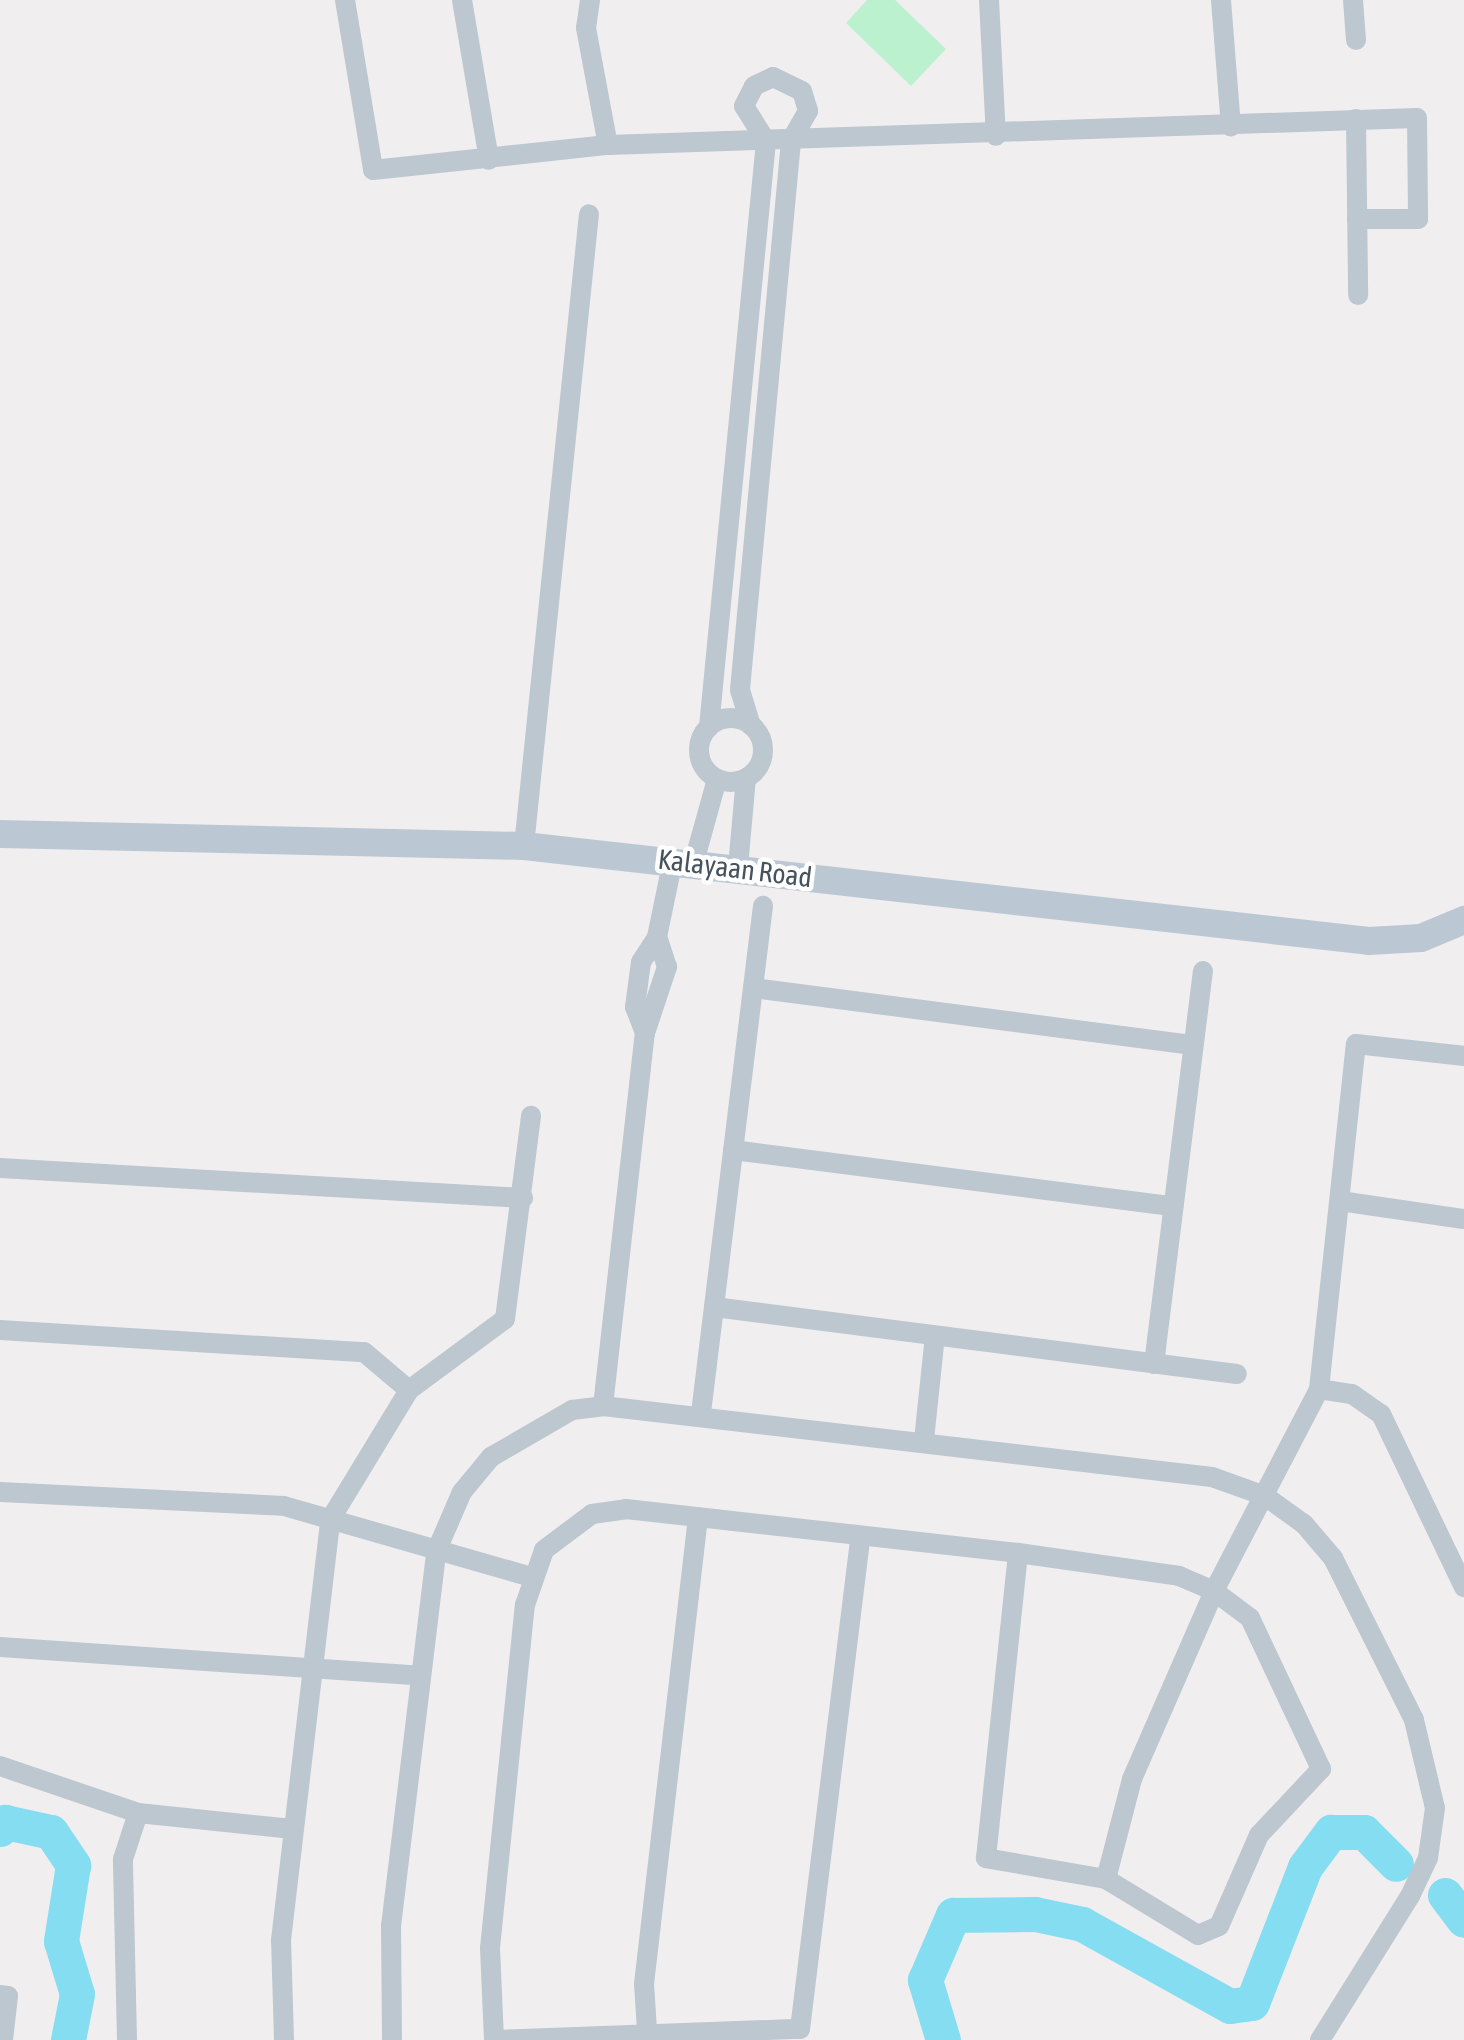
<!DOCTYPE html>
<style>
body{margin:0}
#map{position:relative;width:1464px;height:2040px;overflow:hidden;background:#f1eeef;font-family:"Asap Condensed",sans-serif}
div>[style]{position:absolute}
.green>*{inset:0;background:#bbf1ce}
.river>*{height:35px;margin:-17.5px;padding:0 17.5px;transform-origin:17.5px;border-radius:17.5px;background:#85ddf1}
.minor>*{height:20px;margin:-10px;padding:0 10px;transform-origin:10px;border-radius:10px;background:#bcc7cf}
.minor>.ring{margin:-10px;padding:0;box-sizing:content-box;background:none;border:20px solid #bcc7cf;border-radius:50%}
.secondary>*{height:28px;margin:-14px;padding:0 14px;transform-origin:14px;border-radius:14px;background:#bbc8d4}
span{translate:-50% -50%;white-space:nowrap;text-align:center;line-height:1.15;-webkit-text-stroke:9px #fff;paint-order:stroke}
.street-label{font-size:28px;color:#46535d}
</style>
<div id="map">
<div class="green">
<div style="clip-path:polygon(867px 0,895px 0,946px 49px,911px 86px,846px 23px)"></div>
</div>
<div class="river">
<div style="left:0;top:1829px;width:9px;rotate:-54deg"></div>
<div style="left:5px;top:1822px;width:47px;rotate:12.3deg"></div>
<div style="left:51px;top:1832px;width:40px;rotate:56deg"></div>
<div style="left:73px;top:1865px;width:77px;rotate:99deg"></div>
<div style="left:61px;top:1941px;width:55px;rotate:73.2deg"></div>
<div style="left:77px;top:1994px;width:47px;rotate:101.1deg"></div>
<div style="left:1445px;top:1895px;width:31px;rotate:53deg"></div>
<div style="left:943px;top:2040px;width:63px;rotate:-106.7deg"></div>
<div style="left:925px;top:1980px;width:71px;rotate:-66.7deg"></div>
<div style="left:953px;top:1915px;width:82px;rotate:-0.7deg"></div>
<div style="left:1035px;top:1914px;width:48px;rotate:12deg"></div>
<div style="left:1082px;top:1924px;width:169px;rotate:29deg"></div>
<div style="left:1230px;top:2006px;width:22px;rotate:-8deg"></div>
<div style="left:1252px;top:2003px;width:146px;rotate:-68.7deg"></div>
<div style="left:1305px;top:1867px;width:44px;rotate:-53.4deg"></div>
<div style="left:1331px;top:1832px;width:33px"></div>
<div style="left:1364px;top:1832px;width:45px;rotate:45deg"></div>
</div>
<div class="minor">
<div style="left:345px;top:0;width:172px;rotate:80.6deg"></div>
<div style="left:373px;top:170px;width:236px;rotate:-6.1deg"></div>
<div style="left:608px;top:145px;width:809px;rotate:-1.91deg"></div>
<div style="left:1417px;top:118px;width:101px;rotate:89.4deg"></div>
<div style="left:1418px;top:219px;width:61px;rotate:180deg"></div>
<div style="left:462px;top:0;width:162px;rotate:80.4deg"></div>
<div style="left:590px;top:0;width:28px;rotate:98deg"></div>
<div style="left:586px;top:28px;width:119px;rotate:79.4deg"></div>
<div style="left:989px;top:0;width:136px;rotate:87.1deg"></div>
<div style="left:1221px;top:0;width:127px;rotate:85.5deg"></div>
<div style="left:1353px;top:0;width:40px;rotate:85.7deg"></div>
<div style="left:1356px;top:119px;width:176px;rotate:89.3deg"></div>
<div class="ring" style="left:699px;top:718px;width:44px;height:44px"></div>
<div style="left:709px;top:727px;width:589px;rotate:-84.44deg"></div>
<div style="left:766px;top:141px;width:41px;rotate:-122.2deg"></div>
<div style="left:744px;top:106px;width:22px;rotate:-63deg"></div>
<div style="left:754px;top:86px;width:21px;rotate:-25deg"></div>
<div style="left:773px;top:77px;width:32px;rotate:26deg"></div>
<div style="left:802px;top:91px;width:21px;rotate:73deg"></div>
<div style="left:808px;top:111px;width:34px;rotate:120deg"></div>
<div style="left:791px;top:141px;width:551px;rotate:95.31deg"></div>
<div style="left:740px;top:690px;width:37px;rotate:73deg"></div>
<div style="left:524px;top:846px;width:635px;rotate:-84.13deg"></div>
<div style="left:694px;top:862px;width:86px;rotate:-74.5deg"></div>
<div style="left:738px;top:867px;width:89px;rotate:-84.9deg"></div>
<div style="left:753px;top:988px;width:444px;rotate:7.4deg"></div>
<div style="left:645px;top:1033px;width:28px;rotate:-111deg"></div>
<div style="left:635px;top:1007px;width:45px;rotate:-82.4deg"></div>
<div style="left:641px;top:962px;width:30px;rotate:-57deg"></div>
<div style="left:657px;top:937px;width:79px;rotate:-78.3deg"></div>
<div style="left:733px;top:1150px;width:444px;rotate:7.3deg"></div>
<div style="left:0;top:1168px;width:524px;rotate:3.28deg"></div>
<div style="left:1340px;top:1201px;width:125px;rotate:8.3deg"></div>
<div style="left:714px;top:1307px;width:527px;rotate:7.3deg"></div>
<div style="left:0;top:1330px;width:365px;rotate:3.5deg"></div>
<div style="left:364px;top:1352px;width:59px;rotate:40.2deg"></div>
<div style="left:1154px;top:1364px;width:396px;rotate:-82.9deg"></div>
<div style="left:1319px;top:1389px;width:33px;rotate:9deg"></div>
<div style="left:1352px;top:1394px;width:35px;rotate:35deg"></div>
<div style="left:1381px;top:1414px;width:192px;rotate:64.4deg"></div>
<div style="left:603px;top:1406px;width:375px;rotate:-83.6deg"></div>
<div style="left:645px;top:1033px;width:70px;rotate:-71.6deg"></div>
<div style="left:667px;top:967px;width:32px;rotate:-108deg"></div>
<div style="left:701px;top:1413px;width:511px;rotate:-83.03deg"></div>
<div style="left:924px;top:1440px;width:105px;rotate:-84deg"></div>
<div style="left:0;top:1492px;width:284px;rotate:2.8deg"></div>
<div style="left:284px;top:1506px;width:258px;rotate:16deg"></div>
<div style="left:0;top:1647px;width:421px;rotate:3.9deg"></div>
<div style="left:0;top:1766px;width:146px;rotate:18.8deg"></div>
<div style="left:138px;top:1813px;width:155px;rotate:5.9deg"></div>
<div style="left:1106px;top:1879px;width:103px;rotate:-75.4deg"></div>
<div style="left:1132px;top:1779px;width:205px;rotate:-66.4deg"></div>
<div style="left:1214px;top:1591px;width:228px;rotate:-62.5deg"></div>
<div style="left:1319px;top:1389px;width:347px;rotate:-83.9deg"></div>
<div style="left:1356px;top:1044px;width:109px;rotate:6.3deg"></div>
<div style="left:0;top:1995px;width:8px;rotate:7deg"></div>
<div style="left:8px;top:1996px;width:44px;rotate:96.5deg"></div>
<div style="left:647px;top:2030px;width:46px;rotate:-93.7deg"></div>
<div style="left:644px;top:1984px;width:470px;rotate:-83.4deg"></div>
<div style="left:127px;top:2040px;width:181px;rotate:-91.3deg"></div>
<div style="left:123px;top:1859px;width:48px;rotate:-71.9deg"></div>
<div style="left:284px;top:2040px;width:100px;rotate:-91.7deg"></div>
<div style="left:281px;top:1940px;width:423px;rotate:-83.3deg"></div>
<div style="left:330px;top:1520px;width:152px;rotate:-58.7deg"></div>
<div style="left:409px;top:1390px;width:119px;rotate:-36.5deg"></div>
<div style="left:505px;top:1319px;width:205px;rotate:-82.7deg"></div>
<div style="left:392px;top:2040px;width:114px;rotate:-90.5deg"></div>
<div style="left:391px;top:1926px;width:377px;rotate:-83.1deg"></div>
<div style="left:436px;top:1552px;width:65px;rotate:-66.6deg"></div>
<div style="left:462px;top:1492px;width:45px;rotate:-50.4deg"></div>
<div style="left:491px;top:1457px;width:94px;rotate:-30.1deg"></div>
<div style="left:572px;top:1410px;width:31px;rotate:-7deg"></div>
<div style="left:603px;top:1406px;width:613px;rotate:6.65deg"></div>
<div style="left:1212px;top:1477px;width:56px;rotate:19.7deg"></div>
<div style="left:1265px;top:1496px;width:48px;rotate:35.7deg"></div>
<div style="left:1304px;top:1524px;width:45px;rotate:49.5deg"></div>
<div style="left:1333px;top:1558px;width:181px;rotate:63.4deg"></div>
<div style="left:1414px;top:1720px;width:90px;rotate:76.6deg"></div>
<div style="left:1435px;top:1808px;width:50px;rotate:98deg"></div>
<div style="left:1428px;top:1858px;width:42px;rotate:115.3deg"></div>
<div style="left:1410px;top:1896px;width:170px;rotate:122deg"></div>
<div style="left:494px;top:2040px;width:92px;rotate:-92.5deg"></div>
<div style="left:490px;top:1948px;width:345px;rotate:-84.2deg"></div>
<div style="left:525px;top:1605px;width:58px;rotate:-70.9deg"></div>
<div style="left:544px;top:1550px;width:60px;rotate:-36.9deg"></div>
<div style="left:592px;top:1514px;width:34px;rotate:-8deg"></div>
<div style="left:626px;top:1509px;width:394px;rotate:6.4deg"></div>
<div style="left:1018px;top:1553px;width:163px;rotate:8.1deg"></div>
<div style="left:1179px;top:1576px;width:38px;rotate:23deg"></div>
<div style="left:1214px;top:1591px;width:45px;rotate:36.9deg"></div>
<div style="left:1250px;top:1618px;width:167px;rotate:64.8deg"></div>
<div style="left:1321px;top:1769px;width:91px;rotate:133.2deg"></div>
<div style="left:1259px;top:1835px;width:99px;rotate:113.7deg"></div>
<div style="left:1219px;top:1926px;width:23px;rotate:157deg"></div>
<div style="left:1198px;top:1935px;width:108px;rotate:-148.7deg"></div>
<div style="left:1106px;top:1879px;width:122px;rotate:-170.1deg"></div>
<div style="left:986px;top:1858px;width:307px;rotate:-84deg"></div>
<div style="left:494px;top:2040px;width:306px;rotate:-2.1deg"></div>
<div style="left:800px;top:2029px;width:495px;rotate:-83deg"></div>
</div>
<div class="secondary">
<div style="left:0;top:834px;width:524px;rotate:1.31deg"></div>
<div style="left:524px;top:846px;width:850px;rotate:6.41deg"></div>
<div style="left:1369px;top:941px;width:52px;rotate:-3.3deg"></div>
<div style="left:1421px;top:938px;width:47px;rotate:-22.7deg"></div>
</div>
<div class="street-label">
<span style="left:735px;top:868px;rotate:7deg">Kalayaan Road</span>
</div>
</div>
